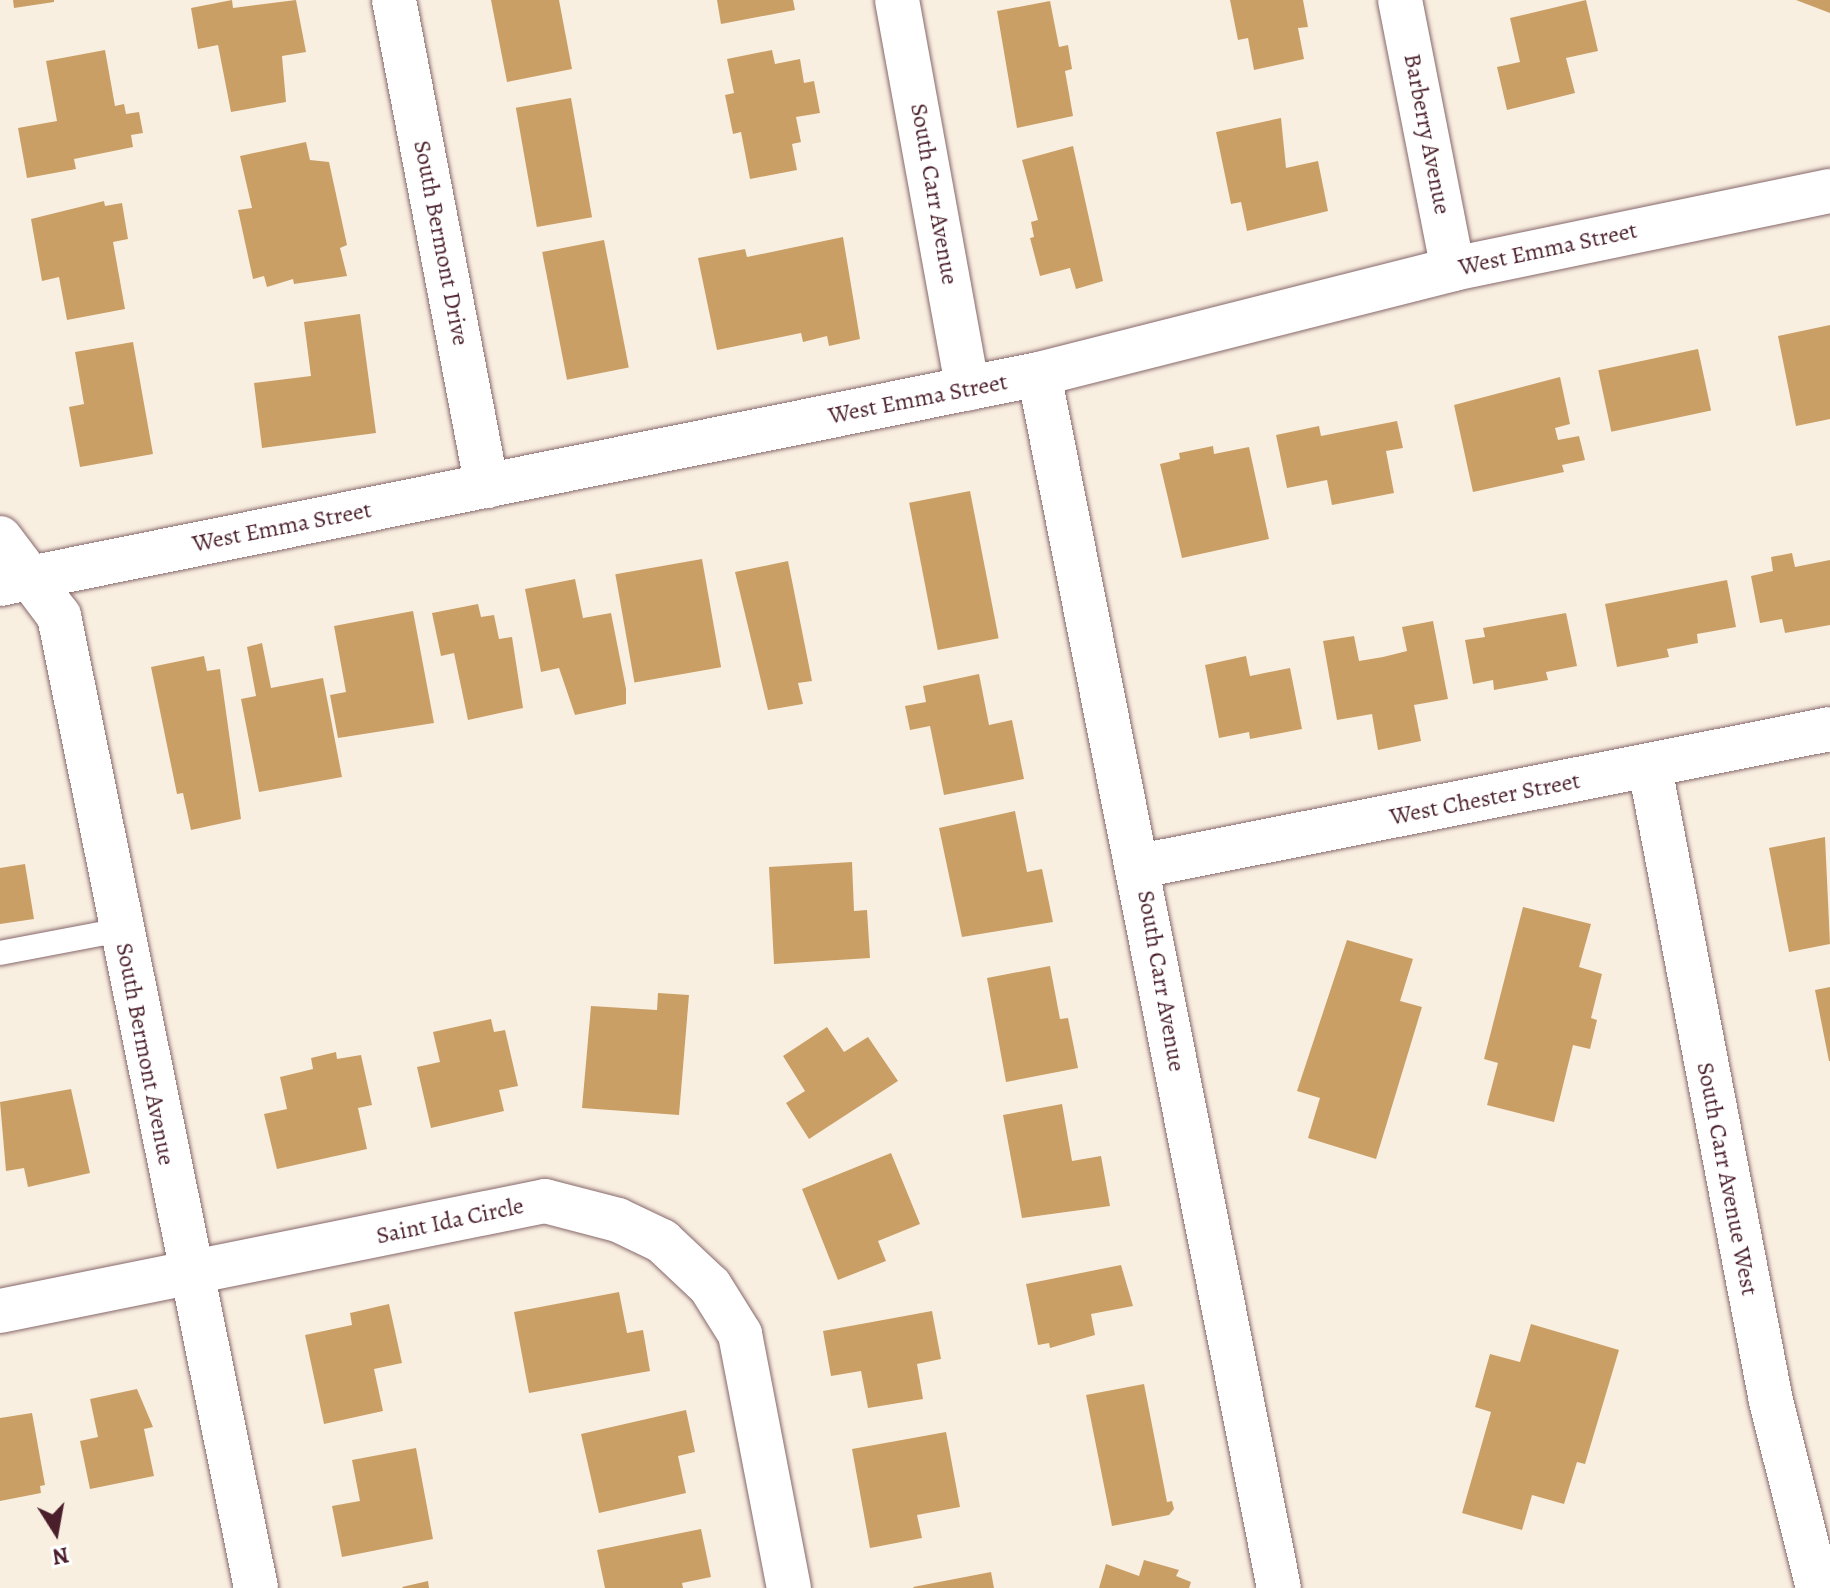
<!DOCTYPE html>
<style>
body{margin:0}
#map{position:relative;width:1830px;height:1588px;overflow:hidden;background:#f9efe1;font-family:Alegreya,serif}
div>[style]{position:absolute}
.building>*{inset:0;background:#ca9f66;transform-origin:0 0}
.roads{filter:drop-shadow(0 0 2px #87686b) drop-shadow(0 0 2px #87686b)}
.service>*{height:24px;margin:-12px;padding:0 12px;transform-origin:12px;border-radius:12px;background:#fff}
.minor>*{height:44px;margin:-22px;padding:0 22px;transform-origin:22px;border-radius:22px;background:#fff}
span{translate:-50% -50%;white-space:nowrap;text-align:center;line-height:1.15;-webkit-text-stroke:6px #fff;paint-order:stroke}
.street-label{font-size:24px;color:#4a1f2b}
.north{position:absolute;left:16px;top:1492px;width:80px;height:80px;-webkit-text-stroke:6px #fff;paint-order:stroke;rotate:169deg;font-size:22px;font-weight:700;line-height:32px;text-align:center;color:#4a1f2b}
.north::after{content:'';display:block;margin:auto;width:28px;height:36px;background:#4a1f2b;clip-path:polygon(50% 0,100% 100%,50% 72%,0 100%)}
</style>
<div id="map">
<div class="building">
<div style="clip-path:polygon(13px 0,54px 0,54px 2px,14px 8px)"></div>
<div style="clip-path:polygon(232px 0,233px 8px,296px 0,306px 52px,282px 56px,286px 102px,231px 112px,218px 45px,198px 49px,191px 8px)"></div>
<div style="clip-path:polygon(491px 0,559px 0,572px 69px,507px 82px)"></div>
<div style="clip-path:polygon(717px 0,793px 0,795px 10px,721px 24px)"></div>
<div style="clip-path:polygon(1230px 0,1303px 0,1308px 27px,1298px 28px,1304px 59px,1254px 70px,1248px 38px,1238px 40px)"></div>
<div style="clip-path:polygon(1586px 0,1598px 51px,1566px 58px,1575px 93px,1507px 110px,1497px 67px,1520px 62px,1510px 18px)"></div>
<div style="clip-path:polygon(1796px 0,1830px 0,1830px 13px)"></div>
<div style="clip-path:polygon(1050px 1px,1059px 47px,1068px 45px,1072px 69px,1065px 71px,1073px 116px,1017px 128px,997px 11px)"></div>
<div style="clip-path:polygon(105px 50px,115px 106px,124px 104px,126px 114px,139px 112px,143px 133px,131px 135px,133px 147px,74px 159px,76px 169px,27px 178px,18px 128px,57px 121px,46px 61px)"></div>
<div style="clip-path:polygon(772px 50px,775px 64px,800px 59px,804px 83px,814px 81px,820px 113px,796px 117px,801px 142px,792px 144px,797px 170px,750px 179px,741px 132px,733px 134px,725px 95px,734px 93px,727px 59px)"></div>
<div style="left:571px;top:98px;width:121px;height:56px;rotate:80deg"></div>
<div style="clip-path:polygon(1281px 118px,1286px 168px,1318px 161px,1328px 211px,1247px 231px,1241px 202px,1231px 204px,1216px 132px)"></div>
<div style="clip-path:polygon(306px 142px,310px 160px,329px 162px,347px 245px,340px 248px,347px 276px,294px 284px,293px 279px,267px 287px,264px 276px,253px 279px,238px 210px,252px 208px,240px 156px)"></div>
<div style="clip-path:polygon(1073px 146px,1103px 281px,1076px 289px,1070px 268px,1040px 276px,1030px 238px,1034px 237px,1031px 222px,1038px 220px,1022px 160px)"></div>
<div style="clip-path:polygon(104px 201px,105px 206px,122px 203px,128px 239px,113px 242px,125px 309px,67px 320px,59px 277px,42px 281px,31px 219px)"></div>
<div style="clip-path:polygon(843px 237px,860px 339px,829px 346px,827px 336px,803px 342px,801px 333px,717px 350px,698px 258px,745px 249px,747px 257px)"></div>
<div style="left:604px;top:240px;width:130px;height:63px;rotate:79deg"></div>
<div style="clip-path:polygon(360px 314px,376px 433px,262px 448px,254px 383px,311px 376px,304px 322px)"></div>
<div style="clip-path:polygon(1830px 325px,1830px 419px,1796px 426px,1778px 336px)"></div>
<div style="clip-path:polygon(133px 342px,153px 454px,80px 467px,69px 407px,84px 404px,75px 352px)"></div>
<div style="left:1698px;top:349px;width:63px;height:102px;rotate:78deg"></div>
<div style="clip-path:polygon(1560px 377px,1570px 424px,1555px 428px,1558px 440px,1579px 436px,1585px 460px,1562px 465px,1564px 472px,1473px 492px,1454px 405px)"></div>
<div style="clip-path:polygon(1397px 421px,1403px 448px,1386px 451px,1394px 493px,1332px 505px,1327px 480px,1287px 488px,1276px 435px,1319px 426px,1321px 436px)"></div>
<div style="clip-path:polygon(1213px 446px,1214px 454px,1249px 447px,1269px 539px,1182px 558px,1160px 464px,1180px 459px,1179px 453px)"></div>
<div style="left:970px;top:491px;width:150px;height:62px;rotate:79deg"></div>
<div style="clip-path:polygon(1792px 553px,1795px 567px,1830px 560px,1830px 625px,1785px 633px,1782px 619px,1760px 623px,1751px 576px,1773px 571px,1771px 557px)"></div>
<div style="left:702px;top:559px;width:110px;height:88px;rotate:80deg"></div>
<div style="clip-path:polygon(788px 561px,812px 681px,798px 683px,803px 704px,768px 710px,735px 572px)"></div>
<div style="clip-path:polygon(575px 579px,583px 618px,611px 613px,626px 689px,626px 704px,575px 715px,559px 668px,541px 672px,525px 589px)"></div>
<div style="clip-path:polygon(1727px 580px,1736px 627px,1697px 634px,1698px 643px,1667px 649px,1669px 657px,1617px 667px,1605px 604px)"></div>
<div style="clip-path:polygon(478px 604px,481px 617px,494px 615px,499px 639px,512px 637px,523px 708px,468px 720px,454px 653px,441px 656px,432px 613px)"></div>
<div style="clip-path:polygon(413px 611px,434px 723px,338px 738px,330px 695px,346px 692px,334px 626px)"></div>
<div style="clip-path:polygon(1566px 613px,1577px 666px,1546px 672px,1548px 680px,1494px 690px,1493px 680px,1473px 684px,1465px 640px,1485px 637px,1483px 628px)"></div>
<div style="clip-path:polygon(1433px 621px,1448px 699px,1414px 705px,1421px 741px,1378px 750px,1372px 714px,1337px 720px,1323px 641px,1354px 636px,1359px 661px,1383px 657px,1407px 651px,1402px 627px)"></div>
<div style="clip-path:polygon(262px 643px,271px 688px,323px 678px,342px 777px,259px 792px,241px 699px,256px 696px,247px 647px)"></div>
<div style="clip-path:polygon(204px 656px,207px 671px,220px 669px,241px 819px,191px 830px,183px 793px,177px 794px,151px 667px)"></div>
<div style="clip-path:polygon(1246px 656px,1250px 676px,1290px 668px,1302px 729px,1250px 739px,1249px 732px,1219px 738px,1205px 665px)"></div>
<div style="clip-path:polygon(979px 674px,989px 725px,1012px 720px,1024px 779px,944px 795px,930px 726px,910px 730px,905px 706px,926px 702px,923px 686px)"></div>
<div style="clip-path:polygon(1015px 811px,1027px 872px,1042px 869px,1053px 922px,962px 937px,939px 828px)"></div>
<div style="clip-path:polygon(1825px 837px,1830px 944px,1789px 952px,1769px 848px)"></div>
<div style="clip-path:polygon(852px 862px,854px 911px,867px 910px,870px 958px,774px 964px,769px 867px)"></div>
<div style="clip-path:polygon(25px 864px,34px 919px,0 924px,0 868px)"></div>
<div style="clip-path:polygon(1523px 907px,1591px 924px,1579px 967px,1602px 974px,1591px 1018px,1597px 1020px,1590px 1049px,1573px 1045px,1554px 1122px,1487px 1105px,1498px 1063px,1484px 1059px)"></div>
<div style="clip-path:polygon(1347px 940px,1413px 959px,1400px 1001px,1422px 1007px,1376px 1159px,1308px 1138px,1320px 1098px,1297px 1091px)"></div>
<div style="clip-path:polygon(1050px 966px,1060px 1019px,1068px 1018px,1078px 1068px,1006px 1082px,987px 978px)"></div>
<div style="clip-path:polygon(1830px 987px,1830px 1061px,1829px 1061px,1815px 990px)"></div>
<div style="clip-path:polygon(658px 993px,689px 995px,679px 1115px,582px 1108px,591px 1006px,657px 1010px)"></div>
<div style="clip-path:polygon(491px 1019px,494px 1032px,505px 1030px,518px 1086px,499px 1090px,504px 1111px,431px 1128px,417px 1067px,440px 1062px,433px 1032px)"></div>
<div style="clip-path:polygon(827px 1027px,844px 1052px,868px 1037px,898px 1081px,809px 1139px,786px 1103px,805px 1091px,783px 1056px)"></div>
<div style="clip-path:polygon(336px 1052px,337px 1059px,361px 1055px,372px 1105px,358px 1108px,367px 1149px,277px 1169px,264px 1114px,287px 1109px,280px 1077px,313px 1069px,311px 1058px)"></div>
<div style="clip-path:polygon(71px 1089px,90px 1173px,28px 1187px,24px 1168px,6px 1171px,0 1102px)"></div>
<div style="clip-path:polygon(1062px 1104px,1072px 1161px,1101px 1156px,1110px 1206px,1022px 1218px,1003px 1115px)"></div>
<div style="clip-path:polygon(891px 1153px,920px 1224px,878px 1241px,886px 1261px,838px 1280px,802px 1189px)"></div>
<div style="clip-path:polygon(1121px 1265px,1133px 1306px,1091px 1314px,1095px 1335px,1050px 1348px,1049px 1343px,1038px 1345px,1026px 1284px)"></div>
<div style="clip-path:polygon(619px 1292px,627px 1333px,643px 1330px,650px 1371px,529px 1393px,514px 1312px)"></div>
<div style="clip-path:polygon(389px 1304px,402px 1363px,374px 1369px,383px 1411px,324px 1424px,305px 1335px,352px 1325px,350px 1313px)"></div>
<div style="clip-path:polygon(932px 1311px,941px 1359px,917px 1364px,923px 1399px,868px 1408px,861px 1371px,831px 1376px,823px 1331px)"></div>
<div style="clip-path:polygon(1531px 1324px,1619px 1350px,1585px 1464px,1577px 1462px,1564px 1504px,1532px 1495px,1522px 1530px,1462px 1513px,1491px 1412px,1475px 1407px,1490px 1354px,1520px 1362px)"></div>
<div style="clip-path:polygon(1144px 1384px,1167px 1502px,1172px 1501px,1174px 1509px,1169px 1515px,1112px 1526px,1086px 1395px)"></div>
<div style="clip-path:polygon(137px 1389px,153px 1427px,144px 1429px,154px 1476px,90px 1489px,80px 1441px,98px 1437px,90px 1399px)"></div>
<div style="clip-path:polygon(686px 1410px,695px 1452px,678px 1456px,686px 1493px,599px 1513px,581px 1434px)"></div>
<div style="clip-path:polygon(32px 1413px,45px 1485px,40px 1486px,41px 1493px,0 1501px,0 1418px)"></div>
<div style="clip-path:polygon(946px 1432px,960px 1507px,917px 1515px,922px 1538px,870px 1548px,852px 1449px)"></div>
<div style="clip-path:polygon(416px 1448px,433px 1539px,342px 1557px,332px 1506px,360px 1501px,352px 1460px)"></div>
<div style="clip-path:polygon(701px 1529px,711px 1577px,682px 1583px,683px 1588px,605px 1588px,597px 1550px)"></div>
<div style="clip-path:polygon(1144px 1560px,1179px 1570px,1176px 1576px,1191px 1582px,1189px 1588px,1099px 1588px,1106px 1564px,1139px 1576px)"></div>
<div style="clip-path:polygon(991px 1572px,994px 1588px,914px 1588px,913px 1587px)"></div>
<div style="clip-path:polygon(428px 1581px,429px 1588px,403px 1588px,402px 1587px)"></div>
</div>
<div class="roads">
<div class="service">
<div style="left:0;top:953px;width:123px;rotate:-10.8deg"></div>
</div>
<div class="minor">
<div style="left:394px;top:0;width:495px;rotate:79.2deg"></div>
<div style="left:897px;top:0;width:395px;rotate:79.7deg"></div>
<div style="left:1400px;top:0;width:274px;rotate:78.9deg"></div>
<div style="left:1039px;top:374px;width:1237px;rotate:78.82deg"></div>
<div style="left:0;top:538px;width:98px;rotate:52.9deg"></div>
<div style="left:59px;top:616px;width:992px;rotate:78.54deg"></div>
<div style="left:0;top:584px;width:1060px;rotate:-11.43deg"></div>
<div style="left:1039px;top:374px;width:427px;rotate:-14.2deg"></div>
<div style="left:1453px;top:269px;width:385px;rotate:-11.7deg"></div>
<div style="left:1650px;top:768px;width:644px;rotate:79.18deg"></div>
<div style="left:1771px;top:1401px;width:193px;rotate:75.9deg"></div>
<div style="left:1140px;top:866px;width:703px;rotate:-11.23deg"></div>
<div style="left:0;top:1311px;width:556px;rotate:-11.41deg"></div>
<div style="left:545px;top:1201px;width:75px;rotate:14.6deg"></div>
<div style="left:618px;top:1220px;width:49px;rotate:25.5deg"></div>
<div style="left:662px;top:1241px;width:66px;rotate:43.2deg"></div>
<div style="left:710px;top:1286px;width:57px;rotate:58deg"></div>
<div style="left:740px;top:1334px;width:259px;rotate:79.1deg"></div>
</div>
</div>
<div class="street-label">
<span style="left:1427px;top:134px;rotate:79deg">Barberry Avenue</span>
<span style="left:934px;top:194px;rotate:80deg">South Carr Avenue</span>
<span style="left:441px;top:243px;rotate:79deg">South Bermont Drive</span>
<span style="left:1548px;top:249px;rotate:-12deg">West Emma Street</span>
<span style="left:918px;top:399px;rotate:-11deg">West Emma Street</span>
<span style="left:282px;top:527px;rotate:-11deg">West Emma Street</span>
<span style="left:1485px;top:799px;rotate:-11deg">West Chester Street</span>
<span style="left:1161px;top:981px;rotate:80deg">South Carr Avenue</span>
<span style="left:145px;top:1054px;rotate:79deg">South Bermont Avenue</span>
<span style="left:1727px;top:1179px;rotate:79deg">South Carr Avenue West</span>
<span style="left:450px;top:1221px;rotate:-12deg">Saint Ida Circle</span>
</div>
<div class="north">N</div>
</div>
